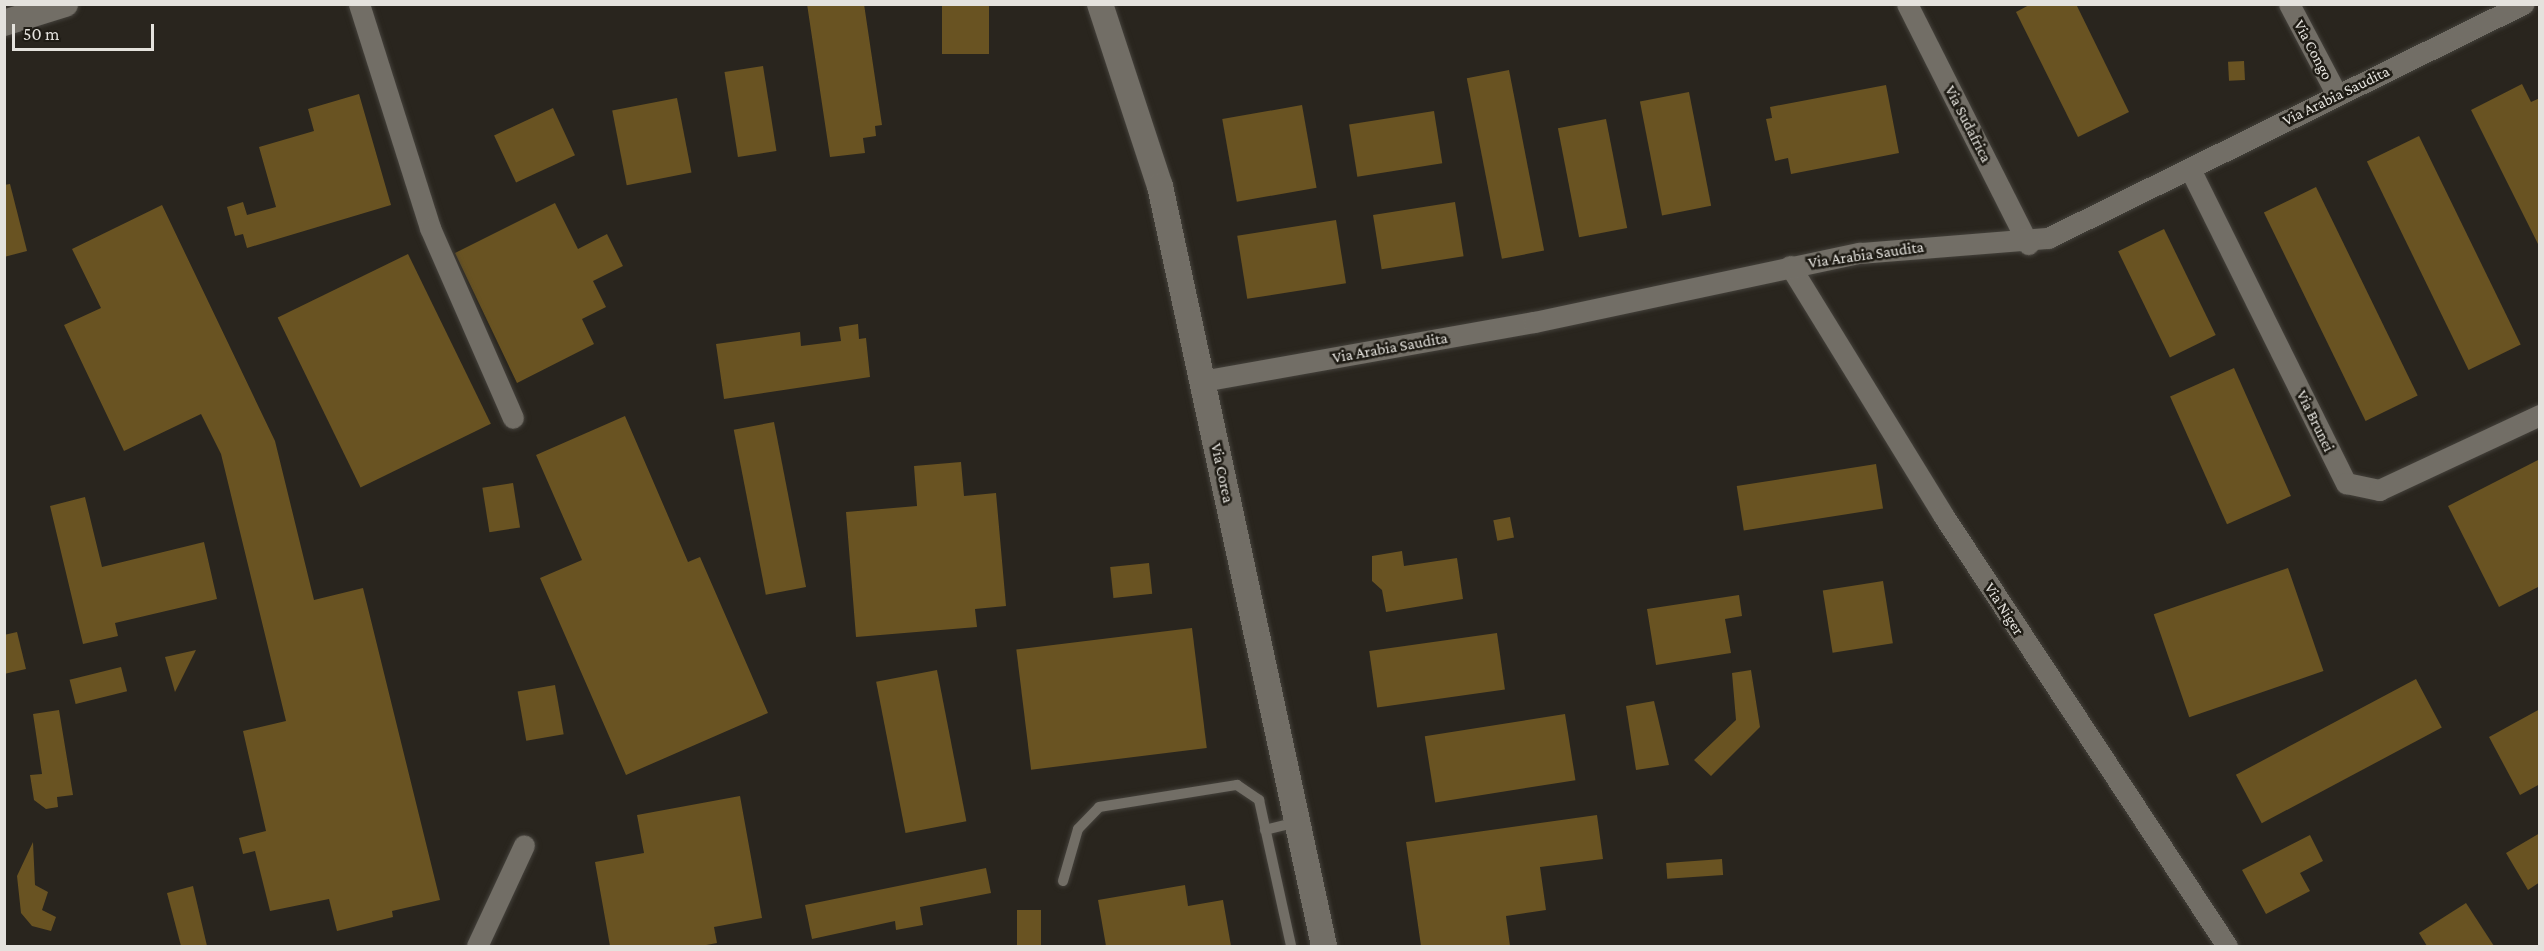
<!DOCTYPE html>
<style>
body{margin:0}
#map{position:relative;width:2544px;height:951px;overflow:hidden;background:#29251e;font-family:"Crimson Pro",serif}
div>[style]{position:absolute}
.building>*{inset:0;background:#695322;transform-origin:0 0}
.roads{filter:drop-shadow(0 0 2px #44413b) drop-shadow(0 0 2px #44413b)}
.service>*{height:10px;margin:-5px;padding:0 5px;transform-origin:5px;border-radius:5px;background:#726e66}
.minor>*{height:21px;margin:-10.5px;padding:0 10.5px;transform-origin:10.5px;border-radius:10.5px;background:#726e66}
.tertiary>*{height:26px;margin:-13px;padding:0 13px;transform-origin:13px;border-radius:13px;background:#726e66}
span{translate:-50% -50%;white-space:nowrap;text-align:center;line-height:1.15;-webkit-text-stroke:5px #1f1c15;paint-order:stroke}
.street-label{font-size:16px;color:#e4e2dd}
.frame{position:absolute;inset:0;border:6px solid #e4e2dd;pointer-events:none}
.scale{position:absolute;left:12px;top:24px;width:142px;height:27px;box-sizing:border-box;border:3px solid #e4e2dd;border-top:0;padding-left:8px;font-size:18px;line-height:21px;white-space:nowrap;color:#e4e2dd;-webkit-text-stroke:4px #1f1c15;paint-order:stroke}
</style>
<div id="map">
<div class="building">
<div style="clip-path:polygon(807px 4px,864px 4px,882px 125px,875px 126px,876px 136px,863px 138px,865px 153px,830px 157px)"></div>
<div style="left:942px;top:4px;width:47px;height:50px"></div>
<div style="clip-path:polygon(2031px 4px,2076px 4px,2129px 112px,2078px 137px,2016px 12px)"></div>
<div style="left:2244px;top:61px;width:19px;height:16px;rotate:87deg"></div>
<div style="left:763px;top:66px;width:86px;height:39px;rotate:81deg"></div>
<div style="left:1509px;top:70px;width:184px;height:43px;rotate:79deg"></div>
<div style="clip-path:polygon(2522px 84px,2531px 102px,2540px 98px,2540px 248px,2471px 110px)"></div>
<div style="clip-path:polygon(1886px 85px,1899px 153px,1791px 174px,1788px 158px,1775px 161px,1766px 119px,1772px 118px,1770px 107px)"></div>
<div style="left:1689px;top:92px;width:116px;height:50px;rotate:79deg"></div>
<div style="clip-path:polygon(359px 94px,391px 205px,247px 248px,243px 234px,235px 236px,227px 207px,243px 202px,247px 215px,276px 207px,259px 147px,314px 131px,308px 109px)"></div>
<div style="left:677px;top:98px;width:76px;height:66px;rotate:79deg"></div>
<div style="left:1302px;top:105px;width:84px;height:81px;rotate:80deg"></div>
<div style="left:553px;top:108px;width:52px;height:65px;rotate:65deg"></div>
<div style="left:1434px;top:111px;width:53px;height:86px;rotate:81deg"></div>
<div style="left:1606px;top:119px;width:111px;height:49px;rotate:79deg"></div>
<div style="left:2419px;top:136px;width:232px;height:58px;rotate:64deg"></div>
<div style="clip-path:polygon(10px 184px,27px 251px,4px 257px,4px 185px)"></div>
<div style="left:2316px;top:187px;width:232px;height:58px;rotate:64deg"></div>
<div style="left:1455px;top:202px;width:55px;height:83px;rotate:81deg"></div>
<div style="clip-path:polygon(555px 203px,578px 249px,607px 234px,623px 266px,593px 281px,606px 307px,582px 319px,594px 344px,517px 383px,455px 253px)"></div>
<div style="clip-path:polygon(162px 205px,275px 441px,314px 600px,363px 588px,440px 900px,392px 911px,393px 917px,337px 931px,329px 899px,270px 911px,255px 851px,243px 854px,239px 838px,266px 831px,243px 731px,286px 721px,221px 454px,201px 414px,124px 451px,64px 325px,101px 308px,72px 249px)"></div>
<div style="left:1336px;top:220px;width:64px;height:100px;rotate:81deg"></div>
<div style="left:2164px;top:229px;width:118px;height:51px;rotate:64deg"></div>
<div style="left:408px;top:254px;width:189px;height:145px;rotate:64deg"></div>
<div style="clip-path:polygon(858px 324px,859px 339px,866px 338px,870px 377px,724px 399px,716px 344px,800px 332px,801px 346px,841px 341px,839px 327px)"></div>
<div style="left:2234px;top:368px;width:140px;height:70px;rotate:66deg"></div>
<div style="clip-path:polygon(625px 416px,688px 562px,700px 557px,768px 713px,626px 775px,540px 578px,582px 560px,536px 455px)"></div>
<div style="left:774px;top:422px;width:168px;height:41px;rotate:79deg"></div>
<div style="clip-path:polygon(2540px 459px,2540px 586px,2499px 607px,2448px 506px)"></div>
<div style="clip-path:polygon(961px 462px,964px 496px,996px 493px,1006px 606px,975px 609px,977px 627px,856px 637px,846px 512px,917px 506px,914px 466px)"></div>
<div style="left:1876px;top:464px;width:45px;height:141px;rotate:81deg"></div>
<div style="left:513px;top:483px;width:45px;height:31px;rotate:81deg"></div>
<div style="clip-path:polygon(85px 497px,102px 567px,204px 542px,217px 599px,115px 623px,118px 636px,83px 644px,50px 506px)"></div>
<div style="left:1510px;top:517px;width:21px;height:17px;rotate:79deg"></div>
<div style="clip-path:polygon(1402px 551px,1404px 566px,1457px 558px,1463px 599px,1386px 612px,1382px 590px,1372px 581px,1372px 556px)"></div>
<div style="left:1149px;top:563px;width:31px;height:39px;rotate:84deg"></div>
<div style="left:2288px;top:568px;width:109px;height:142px;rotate:71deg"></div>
<div style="left:1883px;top:581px;width:63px;height:61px;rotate:81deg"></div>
<div style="clip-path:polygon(1739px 595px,1742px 616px,1725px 619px,1731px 653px,1656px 665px,1647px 609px)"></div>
<div style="left:1192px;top:628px;width:121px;height:177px;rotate:83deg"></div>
<div style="clip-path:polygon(17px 632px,26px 669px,4px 674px,4px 635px)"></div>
<div style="left:1497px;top:633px;width:57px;height:129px;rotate:82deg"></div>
<div style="clip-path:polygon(196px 650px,175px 692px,165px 657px)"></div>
<div style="left:121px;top:667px;width:25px;height:53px;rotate:76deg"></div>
<div style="left:937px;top:670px;width:154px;height:62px;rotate:79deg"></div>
<div style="clip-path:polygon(1751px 670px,1760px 727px,1711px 776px,1694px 760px,1736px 720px,1732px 673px)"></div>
<div style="left:2416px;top:679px;width:55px;height:204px;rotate:62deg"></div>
<div style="left:555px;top:685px;width:50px;height:38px;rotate:80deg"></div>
<div style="clip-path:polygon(1654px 701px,1669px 765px,1636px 770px,1626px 706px)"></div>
<div style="clip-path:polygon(2540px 709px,2540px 784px,2520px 795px,2489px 737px)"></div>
<div style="clip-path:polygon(59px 710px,73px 795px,57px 797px,58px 807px,46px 809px,34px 800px,30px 775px,42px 774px,33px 714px)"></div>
<div style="left:1565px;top:714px;width:67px;height:142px;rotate:81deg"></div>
<div style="clip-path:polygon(740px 796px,762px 918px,714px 927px,717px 943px,701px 946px,610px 946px,595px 862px,644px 853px,637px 815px)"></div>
<div style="clip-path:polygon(1597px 815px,1603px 859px,1540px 867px,1546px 910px,1506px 916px,1510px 946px,1421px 946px,1406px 842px)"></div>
<div style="clip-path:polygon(2540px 833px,2540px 882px,2528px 890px,2506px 853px)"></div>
<div style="clip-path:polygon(2310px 835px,2323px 861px,2300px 873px,2310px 891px,2266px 914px,2242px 870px)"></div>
<div style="clip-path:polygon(33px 842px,35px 885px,48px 892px,42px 910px,56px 917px,51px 931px,32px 926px,21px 913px,17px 876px)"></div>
<div style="left:1722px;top:859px;width:16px;height:56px;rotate:86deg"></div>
<div style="clip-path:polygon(986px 868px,991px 893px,920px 907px,923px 925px,896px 930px,895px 921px,812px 939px,805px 905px)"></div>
<div style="clip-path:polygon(1185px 885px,1188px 906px,1223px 900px,1231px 946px,1106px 946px,1098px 900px)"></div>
<div style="clip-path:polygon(193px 886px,207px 946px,181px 946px,167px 893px)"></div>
<div style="clip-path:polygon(2466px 903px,2494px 946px,2427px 946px,2419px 933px)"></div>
<div style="left:1017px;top:910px;width:24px;height:36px"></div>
</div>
<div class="roads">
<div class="service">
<div style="left:1265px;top:830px;width:33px;rotate:-14deg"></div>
<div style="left:1063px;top:881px;width:54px;rotate:-73.9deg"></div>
<div style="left:1078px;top:829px;width:30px;rotate:-46deg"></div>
<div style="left:1099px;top:807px;width:140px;rotate:-9.1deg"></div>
<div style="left:1237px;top:785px;width:27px;rotate:34deg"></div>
<div style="left:1259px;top:800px;width:149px;rotate:77.6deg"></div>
</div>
<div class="minor">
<div style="left:359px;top:4px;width:235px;rotate:72.4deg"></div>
<div style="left:430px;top:228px;width:207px;rotate:66.4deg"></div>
<div style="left:1907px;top:4px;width:269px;rotate:63.2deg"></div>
<div style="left:2289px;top:4px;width:103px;rotate:62.2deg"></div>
<div style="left:2190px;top:169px;width:351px;rotate:63.6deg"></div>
<div style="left:2346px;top:483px;width:34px;rotate:12deg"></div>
<div style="left:2379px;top:490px;width:178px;rotate:-25deg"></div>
<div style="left:1790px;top:266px;width:292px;rotate:58.4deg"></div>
<div style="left:1943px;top:515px;width:516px;rotate:56.62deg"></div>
<div style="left:1202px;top:381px;width:337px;rotate:-10.1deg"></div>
<div style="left:1534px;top:322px;width:333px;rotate:-12deg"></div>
<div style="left:1860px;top:253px;width:189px;rotate:-4.6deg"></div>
<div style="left:2048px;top:238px;width:530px;rotate:-26.23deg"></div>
<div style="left:477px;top:946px;width:111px;rotate:-65deg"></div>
</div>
<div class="tertiary">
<div style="left:1100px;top:4px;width:192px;rotate:71.8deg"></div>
<div style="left:1160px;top:186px;width:777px;rotate:77.82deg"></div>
<div style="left:4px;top:23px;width:64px;rotate:-17.3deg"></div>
</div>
</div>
<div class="street-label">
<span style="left:2313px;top:50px;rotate:62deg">Via Congo</span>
<span style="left:2336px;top:96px;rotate:-26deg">Via Arabia Saudita</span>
<span style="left:1968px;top:124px;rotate:63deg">Via Sudafrica</span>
<span style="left:1866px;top:255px;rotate:-8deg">Via Arabia Saudita</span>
<span style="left:1390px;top:348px;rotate:-10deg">Via Arabia Saudita</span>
<span style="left:2315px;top:421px;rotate:64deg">Via Brunei</span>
<span style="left:1222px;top:473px;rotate:78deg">Via Corea</span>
<span style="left:2004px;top:609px;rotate:57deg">Via Niger</span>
</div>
<div class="frame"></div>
<div class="scale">50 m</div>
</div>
